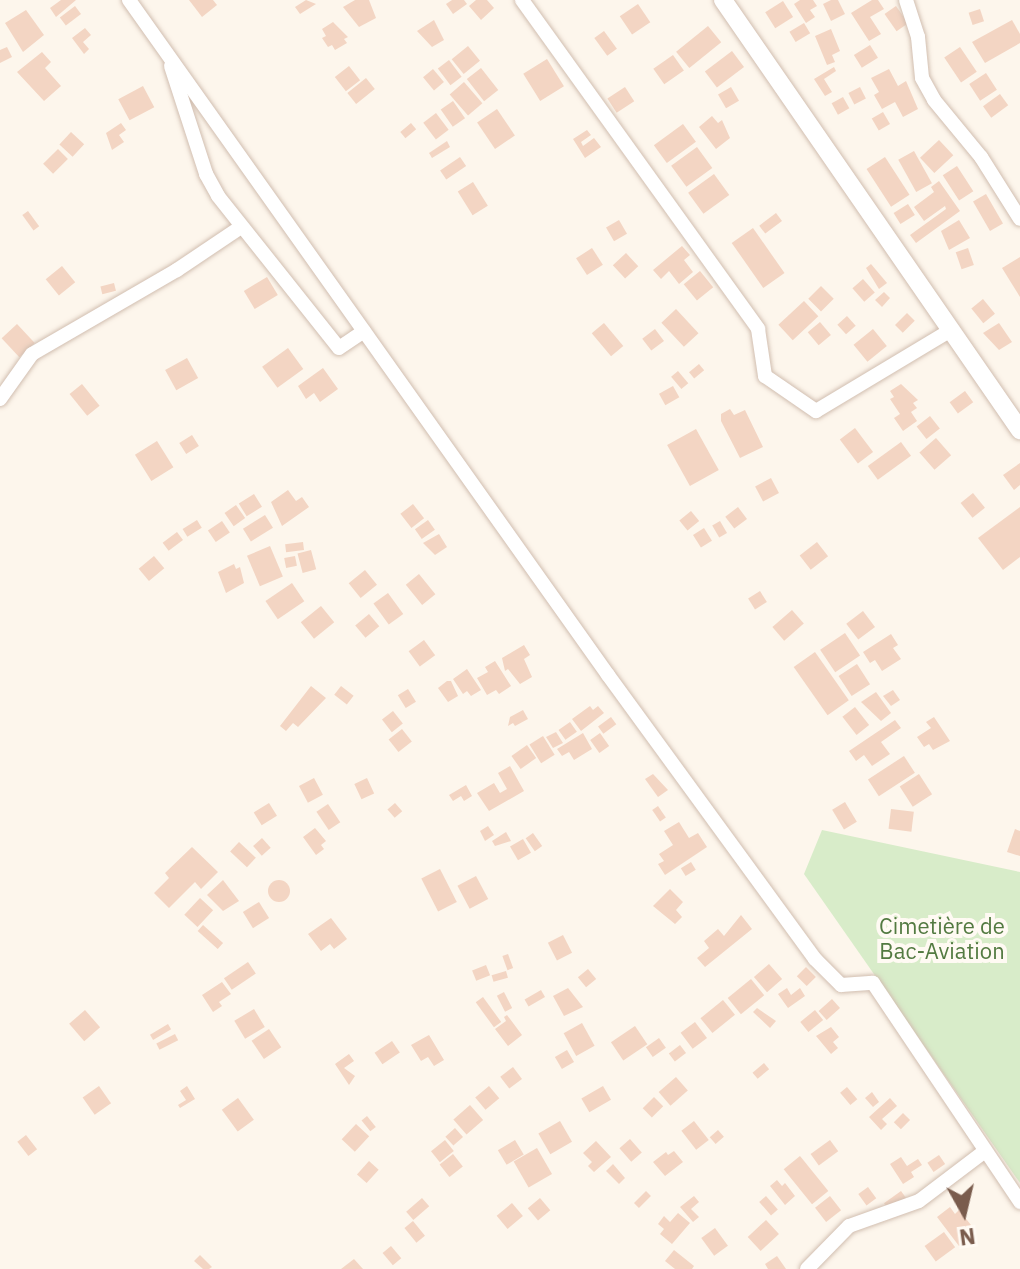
<!DOCTYPE html>
<meta charset="utf-8">
<style>
body{margin:0}
#map{position:relative;width:1020px;height:1269px;overflow:hidden;background:#fdf6ec;font-family:"IBM Plex Sans",sans-serif}
div>[style]{position:absolute}
.green>*{inset:0;background:#d8ecc9}
.building>*{inset:0;background:#f3d5c3;transform-origin:0 0}
.round{border-radius:50%}
.roads{filter:drop-shadow(0 0 2px #d1beb0) drop-shadow(0 0 2px #d1beb0)}
.minor>*{height:14px;margin:-7px;padding:0 7px;transform-origin:7px;border-radius:7px;background:#fff}
.tertiary>*{height:18px;margin:-9px;padding:0 9px;transform-origin:9px;border-radius:9px;background:#fff}
span{translate:-50% -50%;white-space:nowrap;text-align:center;line-height:1.15;-webkit-text-stroke:8px #fffaf3;paint-order:stroke}
.park-label{font-size:22px;color:#537a41}
.north{position:absolute;left:924px;top:1173px;width:80px;height:80px;-webkit-text-stroke:6px #fffaf3;paint-order:stroke;rotate:172deg;font-size:22px;font-weight:700;line-height:32px;text-align:center;color:#7a5c4d}
.north::after{content:'';display:block;margin:auto;width:28px;height:36px;background:#7a5c4d;clip-path:polygon(50% 0,100% 100%,50% 72%,0 100%)}
</style>
<div id="map">
<div class="green">
<div style="clip-path:polygon(822px 830px,1020px 872px,1020px 1183px,804px 874px)"></div>
</div>
<div class="building">
<div style="clip-path:polygon(61px 0,76px 0,56px 17px,50px 8px)"></div>
<div style="clip-path:polygon(189px 0,213px 0,217px 5px,202px 17px)"></div>
<div style="clip-path:polygon(306px 0,316px 4px,300px 14px,295px 7px)"></div>
<div style="clip-path:polygon(355px 0,369px 0,376px 18px,359px 27px,343px 7px)"></div>
<div style="clip-path:polygon(452px 0,464px 0,467px 4px,453px 14px,446px 4px)"></div>
<div style="clip-path:polygon(476px 0,487px 0,494px 8px,481px 20px,469px 6px)"></div>
<div style="clip-path:polygon(800px 0,813px 0,817px 6px,810px 10px,815px 17px,806px 23px,794px 4px)"></div>
<div style="clip-path:polygon(831px 0,838px 0,845px 14px,831px 21px,823px 4px)"></div>
<div style="clip-path:polygon(872px 0,878px 0,884px 9px,870px 17px,881px 34px,869px 41px,851px 13px)"></div>
<div style="left:783px;top:1px;width:19px;height:21px;rotate:58deg"></div>
<div style="left:638px;top:4px;width:22px;height:22px;rotate:56deg"></div>
<div style="left:75px;top:6px;width:10px;height:19px;rotate:53deg"></div>
<div style="left:896px;top:6px;width:21px;height:14px;rotate:55deg"></div>
<div style="left:980px;top:9px;width:13px;height:12px;rotate:72deg"></div>
<div style="clip-path:polygon(26px 10px,44px 35px,23px 52px,5px 23px)"></div>
<div style="clip-path:polygon(434px 20px,444px 40px,432px 47px,417px 31px)"></div>
<div style="clip-path:polygon(1012px 20px,1020px 34px,1020px 43px,985px 63px,972px 42px)"></div>
<div style="clip-path:polygon(333px 22px,348px 37px,344px 39px,347px 43px,335px 50px,332px 45px,328px 47px,322px 38px,326px 36px,322px 29px)"></div>
<div style="left:804px;top:23px;width:12px;height:17px;rotate:59deg"></div>
<div style="left:708px;top:26px;width:21px;height:41px;rotate:51deg"></div>
<div style="clip-path:polygon(85px 28px,91px 35px,83px 42px,89px 49px,84px 54px,72px 38px)"></div>
<div style="clip-path:polygon(831px 29px,840px 51px,832px 55px,835px 62px,827px 65px,815px 36px)"></div>
<div style="left:604px;top:31px;width:22px;height:12px;rotate:54deg"></div>
<div style="left:870px;top:45px;width:15px;height:19px;rotate:58deg"></div>
<div style="left:468px;top:46px;width:19px;height:21px;rotate:51deg"></div>
<div style="clip-path:polygon(7px 47px,12px 57px,0 63px,0 50px)"></div>
<div style="left:960px;top:47px;width:30px;height:19px;rotate:56deg"></div>
<div style="left:732px;top:51px;width:20px;height:34px;rotate:53deg"></div>
<div style="clip-path:polygon(42px 52px,51px 62px,45px 68px,61px 86px,44px 101px,17px 72px)"></div>
<div style="left:673px;top:55px;width:19px;height:24px;rotate:55deg"></div>
<div style="left:547px;top:59px;width:32px;height:28px;rotate:58deg"></div>
<div style="left:449px;top:60px;width:21px;height:14px;rotate:53deg"></div>
<div style="left:349px;top:66px;width:18px;height:18px;rotate:52deg"></div>
<div style="clip-path:polygon(834px 67px,836px 71px,824px 79px,832px 92px,825px 96px,814px 79px)"></div>
<div style="left:481px;top:68px;width:28px;height:18px;rotate:52deg"></div>
<div style="left:433px;top:69px;width:17px;height:13px;rotate:50deg"></div>
<div style="clip-path:polygon(889px 69px,898px 86px,906px 81px,918px 109px,903px 117px,895px 102px,882px 109px,874px 95px,879px 92px,871px 78px)"></div>
<div style="left:986px;top:73px;width:20px;height:20px;rotate:57deg"></div>
<div style="left:366px;top:78px;width:14px;height:24px;rotate:51deg"></div>
<div style="left:464px;top:82px;width:28px;height:19px;rotate:49deg"></div>
<div style="left:143px;top:86px;width:24px;height:28px;rotate:62deg"></div>
<div style="left:625px;top:87px;width:17px;height:21px;rotate:57deg"></div>
<div style="left:731px;top:87px;width:16px;height:15px;rotate:60deg"></div>
<div style="left:860px;top:87px;width:13px;height:13px;rotate:63deg"></div>
<div style="left:1000px;top:94px;width:14px;height:21px;rotate:54deg"></div>
<div style="left:843px;top:97px;width:13px;height:13px;rotate:61deg"></div>
<div style="left:453px;top:101px;width:21px;height:15px;rotate:55deg"></div>
<div style="left:497px;top:109px;width:32px;height:24px;rotate:56deg"></div>
<div style="left:883px;top:112px;width:14px;height:13px;rotate:60deg"></div>
<div style="left:436px;top:113px;width:21px;height:16px;rotate:53deg"></div>
<div style="clip-path:polygon(712px 116px,718px 123px,722px 120px,730px 138px,716px 149px,699px 127px)"></div>
<div style="clip-path:polygon(121px 123px,126px 130px,119px 135px,124px 142px,112px 150px,106px 133px)"></div>
<div style="left:411px;top:123px;width:8px;height:14px;rotate:50deg"></div>
<div style="left:683px;top:124px;width:22px;height:36px;rotate:54deg"></div>
<div style="clip-path:polygon(587px 130px,591px 135px,581px 142px,583px 146px,594px 138px,601px 147px,585px 158px,573px 139px)"></div>
<div style="left:71px;top:132px;width:18px;height:17px;rotate:43deg"></div>
<div style="left:939px;top:140px;width:21px;height:26px;rotate:47deg"></div>
<div style="clip-path:polygon(447px 141px,450px 147px,432px 158px,429px 153px)"></div>
<div style="left:697px;top:147px;width:26px;height:32px;rotate:54deg"></div>
<div style="left:58px;top:149px;width:14px;height:21px;rotate:45deg"></div>
<div style="left:914px;top:151px;width:37px;height:18px;rotate:61deg"></div>
<div style="left:460px;top:157px;width:11px;height:24px;rotate:56deg"></div>
<div style="left:885px;top:157px;width:45px;height:22px;rotate:57deg"></div>
<div style="left:957px;top:166px;width:30px;height:17px;rotate:57deg"></div>
<div style="left:714px;top:174px;width:26px;height:32px;rotate:54deg"></div>
<div style="clip-path:polygon(939px 181px,960px 211px,916px 243px,910px 235px,946px 209px,945px 206px,924px 221px,914px 207px,934px 192px,931px 187px)"></div>
<div style="left:473px;top:182px;width:28px;height:18px;rotate:58deg"></div>
<div style="left:986px;top:194px;width:34px;height:15px;rotate:60deg"></div>
<div style="left:908px;top:204px;width:13px;height:17px;rotate:58deg"></div>
<div style="left:28px;top:211px;width:19px;height:7px;rotate:54deg"></div>
<div style="left:776px;top:213px;width:10px;height:21px;rotate:53deg"></div>
<div style="left:619px;top:220px;width:16px;height:15px;rotate:60deg"></div>
<div style="clip-path:polygon(959px 220px,970px 238px,949px 250px,941px 231px)"></div>
<div style="left:753px;top:228px;width:55px;height:26px;rotate:55deg"></div>
<div style="clip-path:polygon(682px 246px,690px 255px,684px 260px,693px 272px,679px 284px,669px 271px,661px 279px,653px 270px)"></div>
<div style="left:592px;top:248px;width:20px;height:19px;rotate:57deg"></div>
<div style="left:968px;top:248px;width:18px;height:13px;rotate:71deg"></div>
<div style="left:626px;top:253px;width:18px;height:18px;rotate:47deg"></div>
<div style="clip-path:polygon(1020px 257px,1020px 297px,1002px 268px)"></div>
<div style="clip-path:polygon(871px 264px,887px 283px,879px 289px,866px 268px)"></div>
<div style="left:62px;top:266px;width:21px;height:21px;rotate:51deg"></div>
<div style="left:700px;top:271px;width:21px;height:21px;rotate:51deg"></div>
<div style="left:267px;top:277px;width:21px;height:27px;rotate:59deg"></div>
<div style="left:863px;top:279px;width:18px;height:14px;rotate:49deg"></div>
<div style="left:114px;top:283px;width:8px;height:14px;rotate:76deg"></div>
<div style="left:821px;top:286px;width:18px;height:18px;rotate:45deg"></div>
<div style="clip-path:polygon(884px 292px,890px 298px,882px 307px,875px 300px)"></div>
<div style="left:983px;top:299px;width:19px;height:15px;rotate:51deg"></div>
<div style="left:804px;top:301px;width:21px;height:35px;rotate:47deg"></div>
<div style="left:676px;top:309px;width:33px;height:20px;rotate:47deg"></div>
<div style="left:907px;top:313px;width:11px;height:17px;rotate:45deg"></div>
<div style="left:847px;top:316px;width:13px;height:13px;rotate:48deg"></div>
<div style="left:820px;top:322px;width:17px;height:16px;rotate:50deg"></div>
<div style="left:604px;top:323px;width:30px;height:16px;rotate:50deg"></div>
<div style="clip-path:polygon(999px 323px,1012px 342px,999px 350px,983px 333px)"></div>
<div style="left:17px;top:324px;width:26px;height:21px;rotate:47deg"></div>
<div style="left:655px;top:329px;width:15px;height:16px;rotate:53deg"></div>
<div style="left:873px;top:329px;width:22px;height:25px;rotate:51deg"></div>
<div style="left:288px;top:348px;width:26px;height:32px;rotate:54deg"></div>
<div style="left:187px;top:358px;width:23px;height:25px;rotate:61deg"></div>
<div style="left:699px;top:364px;width:8px;height:13px;rotate:50deg"></div>
<div style="clip-path:polygon(323px 368px,338px 389px,320px 402px,314px 393px,306px 399px,298px 386px)"></div>
<div style="left:678px;top:371px;width:16px;height:9px;rotate:50deg"></div>
<div style="left:82px;top:384px;width:28px;height:16px;rotate:51deg"></div>
<div style="clip-path:polygon(901px 384px,918px 400px,913px 403px,917px 408px,911px 412px,917px 421px,903px 431px,894px 418px,900px 414px,890px 399px,894px 397px,890px 391px)"></div>
<div style="left:673px;top:386px;width:13px;height:16px;rotate:61deg"></div>
<div style="left:965px;top:391px;width:14px;height:19px;rotate:54deg"></div>
<div style="clip-path:polygon(730px 409px,734px 415px,745px 410px,763px 447px,740px 458px,721px 421px,721px 414px)"></div>
<div style="left:930px;top:416px;width:16px;height:17px;rotate:52deg"></div>
<div style="left:855px;top:428px;width:30px;height:19px;rotate:53deg"></div>
<div style="left:696px;top:429px;width:47px;height:33px;rotate:61deg"></div>
<div style="left:192px;top:435px;width:13px;height:15px;rotate:58deg"></div>
<div style="left:936px;top:438px;width:23px;height:22px;rotate:49deg"></div>
<div style="left:157px;top:441px;width:31px;height:26px;rotate:58deg"></div>
<div style="left:901px;top:442px;width:17px;height:41px;rotate:54deg"></div>
<div style="clip-path:polygon(1020px 463px,1020px 485px,1014px 490px,1003px 475px)"></div>
<div style="left:771px;top:478px;width:17px;height:18px;rotate:62deg"></div>
<div style="clip-path:polygon(288px 490px,296px 501px,302px 497px,309px 507px,282px 526px,271px 502px)"></div>
<div style="left:973px;top:493px;width:19px;height:16px;rotate:51deg"></div>
<div style="left:254px;top:494px;width:15px;height:18px;rotate:58deg"></div>
<div style="left:413px;top:504px;width:18px;height:16px;rotate:52deg"></div>
<div style="left:236px;top:505px;width:16px;height:14px;rotate:55deg"></div>
<div style="left:738px;top:507px;width:15px;height:16px;rotate:53deg"></div>
<div style="clip-path:polygon(1020px 507px,1020px 557px,1003px 570px,978px 538px)"></div>
<div style="left:691px;top:511px;width:13px;height:15px;rotate:51deg"></div>
<div style="left:265px;top:515px;width:15px;height:26px;rotate:58deg"></div>
<div style="left:197px;top:520px;width:9px;height:17px;rotate:58deg"></div>
<div style="left:428px;top:520px;width:12px;height:16px;rotate:55deg"></div>
<div style="left:222px;top:521px;width:14px;height:17px;rotate:56deg"></div>
<div style="left:720px;top:521px;width:14px;height:9px;rotate:60deg"></div>
<div style="left:704px;top:528px;width:15px;height:13px;rotate:58deg"></div>
<div style="left:177px;top:532px;width:10px;height:18px;rotate:53deg"></div>
<div style="clip-path:polygon(439px 534px,447px 547px,435px 555px,423px 543px)"></div>
<div style="left:303px;top:542px;width:8px;height:18px;rotate:83deg"></div>
<div style="left:817px;top:542px;width:18px;height:22px;rotate:52deg"></div>
<div style="left:270px;top:546px;width:33px;height:25px;rotate:67deg"></div>
<div style="left:311px;top:550px;width:20px;height:14px;rotate:75deg"></div>
<div style="left:154px;top:556px;width:16px;height:20px;rotate:50deg"></div>
<div style="left:295px;top:556px;width:10px;height:11px;rotate:79deg"></div>
<div style="clip-path:polygon(234px 564px,236px 569px,240px 567px,244px 583px,226px 593px,218px 572px)"></div>
<div style="left:365px;top:570px;width:19px;height:21px;rotate:51deg"></div>
<div style="left:419px;top:574px;width:26px;height:17px;rotate:51deg"></div>
<div style="left:292px;top:583px;width:22px;height:32px;rotate:56deg"></div>
<div style="left:760px;top:591px;width:13px;height:14px;rotate:58deg"></div>
<div style="left:388px;top:593px;width:26px;height:18px;rotate:54deg"></div>
<div style="left:321px;top:606px;width:21px;height:26px;rotate:51deg"></div>
<div style="left:792px;top:610px;width:18px;height:26px;rotate:49deg"></div>
<div style="left:863px;top:611px;width:20px;height:21px;rotate:53deg"></div>
<div style="left:369px;top:614px;width:16px;height:18px;rotate:50deg"></div>
<div style="left:845px;top:633px;width:27px;height:30px;rotate:56deg"></div>
<div style="clip-path:polygon(891px 634px,898px 645px,893px 648px,901px 659px,882px 671px,875px 660px,870px 663px,863px 652px)"></div>
<div style="left:424px;top:640px;width:19px;height:19px;rotate:54deg"></div>
<div style="clip-path:polygon(524px 645px,530px 655px,524px 659px,532px 677px,520px 684px,508px 669px,505px 671px,502px 658px)"></div>
<div style="left:815px;top:652px;width:59px;height:26px;rotate:55deg"></div>
<div style="clip-path:polygon(495px 661px,511px 686px,499px 694px,496px 690px,487px 695px,477px 678px,488px 672px,485px 667px)"></div>
<div style="left:857px;top:664px;width:24px;height:22px;rotate:57deg"></div>
<div style="clip-path:polygon(467px 669px,481px 690px,471px 696px,467px 691px,463px 694px,453px 679px)"></div>
<div style="clip-path:polygon(447px 681px,451px 681px,458px 696px,448px 702px,438px 688px)"></div>
<div style="clip-path:polygon(311px 686px,326px 698px,298px 727px,293px 723px,286px 731px,280px 726px)"></div>
<div style="left:341px;top:686px;width:16px;height:11px;rotate:38deg"></div>
<div style="left:408px;top:689px;width:15px;height:12px;rotate:58deg"></div>
<div style="clip-path:polygon(893px 690px,900px 700px,891px 706px,883px 696px)"></div>
<div style="clip-path:polygon(876px 692px,891px 713px,881px 721px,861px 702px)"></div>
<div style="clip-path:polygon(590px 706px,593px 710px,598px 706px,604px 713px,581px 731px,572px 719px)"></div>
<div style="left:855px;top:707px;width:23px;height:16px;rotate:52deg"></div>
<div style="clip-path:polygon(523px 710px,528px 719px,515px 726px,513px 723px,508px 726px,510px 717px)"></div>
<div style="left:393px;top:711px;width:16px;height:14px;rotate:52deg"></div>
<div style="left:611px;top:717px;width:9px;height:16px;rotate:54deg"></div>
<div style="clip-path:polygon(934px 717px,950px 741px,933px 750px,929px 744px,924px 747px,917px 737px,931px 728px,926px 722px)"></div>
<div style="clip-path:polygon(895px 720px,901px 728px,881px 742px,890px 754px,872px 766px,864px 755px,856px 761px,849px 751px)"></div>
<div style="left:570px;top:722px;width:12px;height:14px;rotate:55deg"></div>
<div style="left:402px;top:729px;width:16px;height:17px;rotate:52deg"></div>
<div style="clip-path:polygon(556px 732px,563px 743px,553px 748px,546px 737px)"></div>
<div style="clip-path:polygon(583px 733px,592px 749px,574px 760px,569px 752px,562px 756px,557px 749px)"></div>
<div style="left:600px;top:733px;width:16px;height:12px;rotate:55deg"></div>
<div style="left:543px;top:736px;width:22px;height:16px;rotate:58deg"></div>
<div style="left:527px;top:745px;width:16px;height:19px;rotate:55deg"></div>
<div style="left:904px;top:756px;width:20px;height:43px;rotate:57deg"></div>
<div style="clip-path:polygon(510px 766px,524px 791px,489px 811px,477px 793px,494px 783px,500px 793px,507px 789px,498px 773px)"></div>
<div style="clip-path:polygon(653px 774px,668px 790px,658px 797px,645px 779px)"></div>
<div style="left:919px;top:774px;width:24px;height:23px;rotate:57deg"></div>
<div style="left:314px;top:778px;width:19px;height:17px;rotate:62deg"></div>
<div style="left:367px;top:778px;width:17px;height:14px;rotate:65deg"></div>
<div style="clip-path:polygon(466px 785px,472px 796px,464px 801px,461px 796px,453px 801px,449px 795px)"></div>
<div style="left:845px;top:802px;width:23px;height:15px;rotate:59deg"></div>
<div style="left:269px;top:803px;width:15px;height:18px;rotate:58deg"></div>
<div style="left:395px;top:803px;width:11px;height:10px;rotate:49deg"></div>
<div style="left:328px;top:804px;width:22px;height:14px;rotate:56deg"></div>
<div style="left:658px;top:806px;width:14px;height:7px;rotate:56deg"></div>
<div style="left:891px;top:809px;width:23px;height:20px;rotate:7deg"></div>
<div style="clip-path:polygon(679px 822px,689px 838px,698px 833px,707px 847px,665px 875px,658px 864px,664px 861px,659px 854px,673px 845px,664px 831px)"></div>
<div style="clip-path:polygon(488px 826px,494px 835px,485px 841px,480px 831px)"></div>
<div style="clip-path:polygon(315px 828px,326px 841px,321px 845px,324px 849px,316px 855px,303px 837px)"></div>
<div style="clip-path:polygon(1015px 829px,1020px 831px,1020px 856px,1007px 852px)"></div>
<div style="clip-path:polygon(506px 832px,511px 841px,495px 846px,492px 841px)"></div>
<div style="left:533px;top:833px;width:16px;height:9px;rotate:55deg"></div>
<div style="left:262px;top:838px;width:13px;height:12px;rotate:48deg"></div>
<div style="left:523px;top:839px;width:16px;height:15px;rotate:60deg"></div>
<div style="left:239px;top:842px;width:23px;height:13px;rotate:43deg"></div>
<div style="clip-path:polygon(192px 847px,218px 872px,201px 889px,195px 882px,169px 908px,154px 893px,169px 878px,165px 873px)"></div>
<div style="left:691px;top:862px;width:9px;height:12px;rotate:58deg"></div>
<div style="left:440px;top:869px;width:37px;height:21px;rotate:63deg"></div>
<div style="left:476px;top:876px;width:26px;height:21px;rotate:62deg"></div>
<div style="clip-path:polygon(223px 880px,239px 901px,223px 911px,207px 895px)"></div>
<div class="round" style="left:268px;top:880px;width:22px;height:22px"></div>
<div style="clip-path:polygon(670px 889px,683px 902px,676px 910px,682px 917px,675px 924px,653px 906px)"></div>
<div style="left:200px;top:898px;width:18px;height:23px;rotate:43deg"></div>
<div style="left:259px;top:902px;width:19px;height:19px;rotate:58deg"></div>
<div style="clip-path:polygon(741px 915px,752px 929px,705px 967px,697px 958px,709px 948px,704px 941px,718px 929px,724px 936px)"></div>
<div style="clip-path:polygon(331px 918px,347px 939px,334px 949px,330px 944px,321px 951px,308px 934px)"></div>
<div style="left:203px;top:925px;width:27px;height:8px;rotate:42deg"></div>
<div style="left:563px;top:935px;width:20px;height:17px;rotate:63deg"></div>
<div style="left:508px;top:954px;width:15px;height:6px;rotate:70deg"></div>
<div style="left:248px;top:962px;width:14px;height:29px;rotate:56deg"></div>
<div style="left:769px;top:964px;width:20px;height:20px;rotate:49deg"></div>
<div style="left:486px;top:965px;width:11px;height:15px;rotate:68deg"></div>
<div style="left:806px;top:967px;width:14px;height:13px;rotate:45deg"></div>
<div style="left:588px;top:969px;width:13px;height:13px;rotate:51deg"></div>
<div style="left:506px;top:971px;width:7px;height:15px;rotate:74deg"></div>
<div style="left:751px;top:979px;width:21px;height:30px;rotate:51deg"></div>
<div style="clip-path:polygon(222px 982px,231px 994px,219px 1002px,222px 1006px,213px 1012px,202px 995px)"></div>
<div style="clip-path:polygon(568px 988px,583px 1007px,564px 1016px,553px 996px)"></div>
<div style="clip-path:polygon(787px 988px,791px 995px,800px 988px,805px 996px,788px 1008px,778px 994px)"></div>
<div style="left:541px;top:990px;width:8px;height:19px;rotate:60deg"></div>
<div style="left:504px;top:992px;width:18px;height:8px;rotate:63deg"></div>
<div style="left:483px;top:997px;width:31px;height:9px;rotate:54deg"></div>
<div style="left:832px;top:999px;width:12px;height:18px;rotate:48deg"></div>
<div style="left:723px;top:1000px;width:19px;height:29px;rotate:51deg"></div>
<div style="clip-path:polygon(757px 1008px,776px 1021px,770px 1028px,753px 1012px)"></div>
<div style="left:254px;top:1009px;width:21px;height:23px;rotate:59deg"></div>
<div style="left:85px;top:1010px;width:23px;height:21px;rotate:49deg"></div>
<div style="left:815px;top:1010px;width:13px;height:19px;rotate:51deg"></div>
<div style="clip-path:polygon(507px 1015px,522px 1035px,508px 1046px,495px 1029px,506px 1021px,504px 1017px)"></div>
<div style="left:695px;top:1022px;width:20px;height:18px;rotate:53deg"></div>
<div style="left:582px;top:1023px;width:26px;height:21px;rotate:61deg"></div>
<div style="left:168px;top:1024px;width:6px;height:21px;rotate:59deg"></div>
<div style="left:635px;top:1026px;width:22px;height:29px;rotate:56deg"></div>
<div style="clip-path:polygon(831px 1027px,839px 1037px,833px 1042px,838px 1048px,831px 1054px,816px 1036px)"></div>
<div style="left:269px;top:1029px;width:22px;height:21px;rotate:56deg"></div>
<div style="left:175px;top:1034px;width:7px;height:21px;rotate:63deg"></div>
<div style="clip-path:polygon(429px 1035px,444px 1060px,434px 1066px,428px 1057px,421px 1061px,411px 1045px)"></div>
<div style="left:659px;top:1038px;width:12px;height:16px;rotate:55deg"></div>
<div style="left:392px;top:1041px;width:14px;height:21px;rotate:56deg"></div>
<div style="left:680px;top:1045px;width:10px;height:14px;rotate:53deg"></div>
<div style="left:567px;top:1050px;width:14px;height:14px;rotate:60deg"></div>
<div style="clip-path:polygon(349px 1054px,354px 1061px,344px 1068px,355px 1076px,349px 1085px,335px 1064px)"></div>
<div style="left:764px;top:1063px;width:8px;height:15px;rotate:50deg"></div>
<div style="left:513px;top:1067px;width:15px;height:16px;rotate:53deg"></div>
<div style="left:676px;top:1077px;width:18px;height:23px;rotate:49deg"></div>
<div style="left:99px;top:1086px;width:21px;height:20px;rotate:55deg"></div>
<div style="clip-path:polygon(187px 1086px,195px 1099px,180px 1108px,178px 1105px,186px 1100px,180px 1091px)"></div>
<div style="left:489px;top:1086px;width:16px;height:18px;rotate:50deg"></div>
<div style="left:603px;top:1086px;width:16px;height:25px;rotate:60deg"></div>
<div style="left:847px;top:1087px;width:16px;height:9px;rotate:50deg"></div>
<div style="clip-path:polygon(872px 1092px,879px 1102px,873px 1107px,865px 1098px)"></div>
<div style="left:654px;top:1097px;width:13px;height:16px;rotate:45deg"></div>
<div style="left:238px;top:1098px;width:27px;height:20px;rotate:54deg"></div>
<div style="clip-path:polygon(890px 1098px,897px 1106px,882px 1119px,887px 1124px,881px 1130px,869px 1117px)"></div>
<div style="left:470px;top:1105px;width:20px;height:22px;rotate:49deg"></div>
<div style="left:903px;top:1113px;width:10px;height:13px;rotate:45deg"></div>
<div style="left:367px;top:1116px;width:14px;height:7px;rotate:51deg"></div>
<div style="left:560px;top:1121px;width:24px;height:25px;rotate:60deg"></div>
<div style="left:694px;top:1121px;width:24px;height:16px;rotate:52deg"></div>
<div style="left:356px;top:1124px;width:18px;height:21px;rotate:43deg"></div>
<div style="left:455px;top:1128px;width:12px;height:13px;rotate:48deg"></div>
<div style="left:718px;top:1130px;width:9px;height:11px;rotate:49deg"></div>
<div style="left:26px;top:1135px;width:18px;height:11px;rotate:52deg"></div>
<div style="left:630px;top:1139px;width:18px;height:14px;rotate:49deg"></div>
<div style="left:445px;top:1140px;width:14px;height:18px;rotate:51deg"></div>
<div style="left:515px;top:1140px;width:17px;height:20px;rotate:59deg"></div>
<div style="left:830px;top:1140px;width:14px;height:24px;rotate:54deg"></div>
<div style="clip-path:polygon(596px 1141px,611px 1157px,594px 1172px,588px 1166px,592px 1162px,583px 1153px)"></div>
<div style="left:537px;top:1148px;width:30px;height:27px;rotate:60deg"></div>
<div style="clip-path:polygon(674px 1151px,683px 1162px,665px 1176px,653px 1162px,666px 1152px,668px 1155px)"></div>
<div style="left:453px;top:1154px;width:16px;height:17px;rotate:52deg"></div>
<div style="left:939px;top:1155px;width:11px;height:14px;rotate:56deg"></div>
<div style="left:800px;top:1156px;width:45px;height:21px;rotate:51deg"></div>
<div style="clip-path:polygon(901px 1157px,907px 1166px,918px 1159px,922px 1165px,911px 1172px,914px 1177px,903px 1184px,890px 1164px)"></div>
<div style="left:369px;top:1161px;width:13px;height:18px;rotate:42deg"></div>
<div style="clip-path:polygon(613px 1164px,625px 1178px,619px 1184px,606px 1171px)"></div>
<div style="clip-path:polygon(777px 1180px,782px 1186px,785px 1183px,795px 1196px,785px 1205px,770px 1186px)"></div>
<div style="left:868px;top:1187px;width:14px;height:12px;rotate:54deg"></div>
<div style="left:646px;top:1191px;width:7px;height:17px;rotate:45deg"></div>
<div style="left:901px;top:1191px;width:9px;height:21px;rotate:54deg"></div>
<div style="clip-path:polygon(694px 1196px,699px 1202px,691px 1209px,699px 1217px,693px 1222px,680px 1207px)"></div>
<div style="left:766px;top:1196px;width:18px;height:9px;rotate:49deg"></div>
<div style="left:830px;top:1196px;width:18px;height:19px;rotate:52deg"></div>
<div style="left:422px;top:1198px;width:11px;height:21px;rotate:49deg"></div>
<div style="left:540px;top:1198px;width:16px;height:16px;rotate:50deg"></div>
<div style="left:512px;top:1203px;width:17px;height:20px;rotate:50deg"></div>
<div style="clip-path:polygon(950px 1207px,955px 1214px,959px 1210px,971px 1225px,966px 1229px,972px 1236px,959px 1246px,937px 1217px)"></div>
<div style="clip-path:polygon(678px 1213px,690px 1223px,672px 1244px,660px 1234px,664px 1229px,658px 1224px,664px 1216px,670px 1222px)"></div>
<div style="left:766px;top:1220px;width:19px;height:25px;rotate:47deg"></div>
<div style="left:413px;top:1221px;width:19px;height:11px;rotate:51deg"></div>
<div style="left:715px;top:1228px;width:22px;height:17px;rotate:54deg"></div>
<div style="left:944px;top:1232px;width:19px;height:24px;rotate:54deg"></div>
<div style="left:391px;top:1246px;width:16px;height:11px;rotate:50deg"></div>
<div style="clip-path:polygon(674px 1250px,694px 1266px,692px 1269px,675px 1269px,665px 1261px)"></div>
<div style="clip-path:polygon(200px 1255px,212px 1267px,209px 1269px,203px 1269px,194px 1261px)"></div>
<div style="clip-path:polygon(777px 1256px,786px 1269px,768px 1269px,765px 1264px)"></div>
<div style="clip-path:polygon(354px 1259px,363px 1269px,341px 1269px)"></div>
</div>
<div class="roads">
<div class="minor">
<div style="left:129px;top:0;width:828px;rotate:54.64deg"></div>
<div style="left:608px;top:675px;width:351px;rotate:53.9deg"></div>
<div style="left:815px;top:959px;width:37px;rotate:45deg"></div>
<div style="left:841px;top:985px;width:32px;rotate:-4deg"></div>
<div style="left:873px;top:983px;width:264px;rotate:56.1deg"></div>
<div style="left:522px;top:0;width:405px;rotate:54.3deg"></div>
<div style="left:758px;top:329px;width:48px;rotate:81.5deg"></div>
<div style="left:765px;top:376px;width:62px;rotate:34.5deg"></div>
<div style="left:816px;top:411px;width:157px;rotate:-31deg"></div>
<div style="left:906px;top:0;width:39px;rotate:72deg"></div>
<div style="left:918px;top:37px;width:41px;rotate:84.4deg"></div>
<div style="left:922px;top:78px;width:25px;rotate:61deg"></div>
<div style="left:934px;top:100px;width:74px;rotate:50.5deg"></div>
<div style="left:981px;top:157px;width:73px;rotate:57.8deg"></div>
<div style="left:171px;top:66px;width:114px;rotate:72deg"></div>
<div style="left:206px;top:174px;width:25px;rotate:61deg"></div>
<div style="left:218px;top:196px;width:194px;rotate:51.5deg"></div>
<div style="left:339px;top:348px;width:30px;rotate:-34deg"></div>
<div style="left:0;top:399px;width:55px;rotate:-54.6deg"></div>
<div style="left:32px;top:354px;width:168px;rotate:-30.1deg"></div>
<div style="left:177px;top:270px;width:77px;rotate:-33.9deg"></div>
<div style="left:807px;top:1269px;width:60px;rotate:-45.7deg"></div>
<div style="left:849px;top:1226px;width:74px;rotate:-19.7deg"></div>
<div style="left:919px;top:1201px;width:83px;rotate:-37.1deg"></div>
</div>
<div class="tertiary">
<div style="left:723px;top:0;width:523px;rotate:55.37deg"></div>
</div>
</div>
<div class="park-label">
<span style="left:942px;top:938px">Cimetière de<br>Bac-Aviation</span>
</div>
<div class="north">N</div>
</div>
